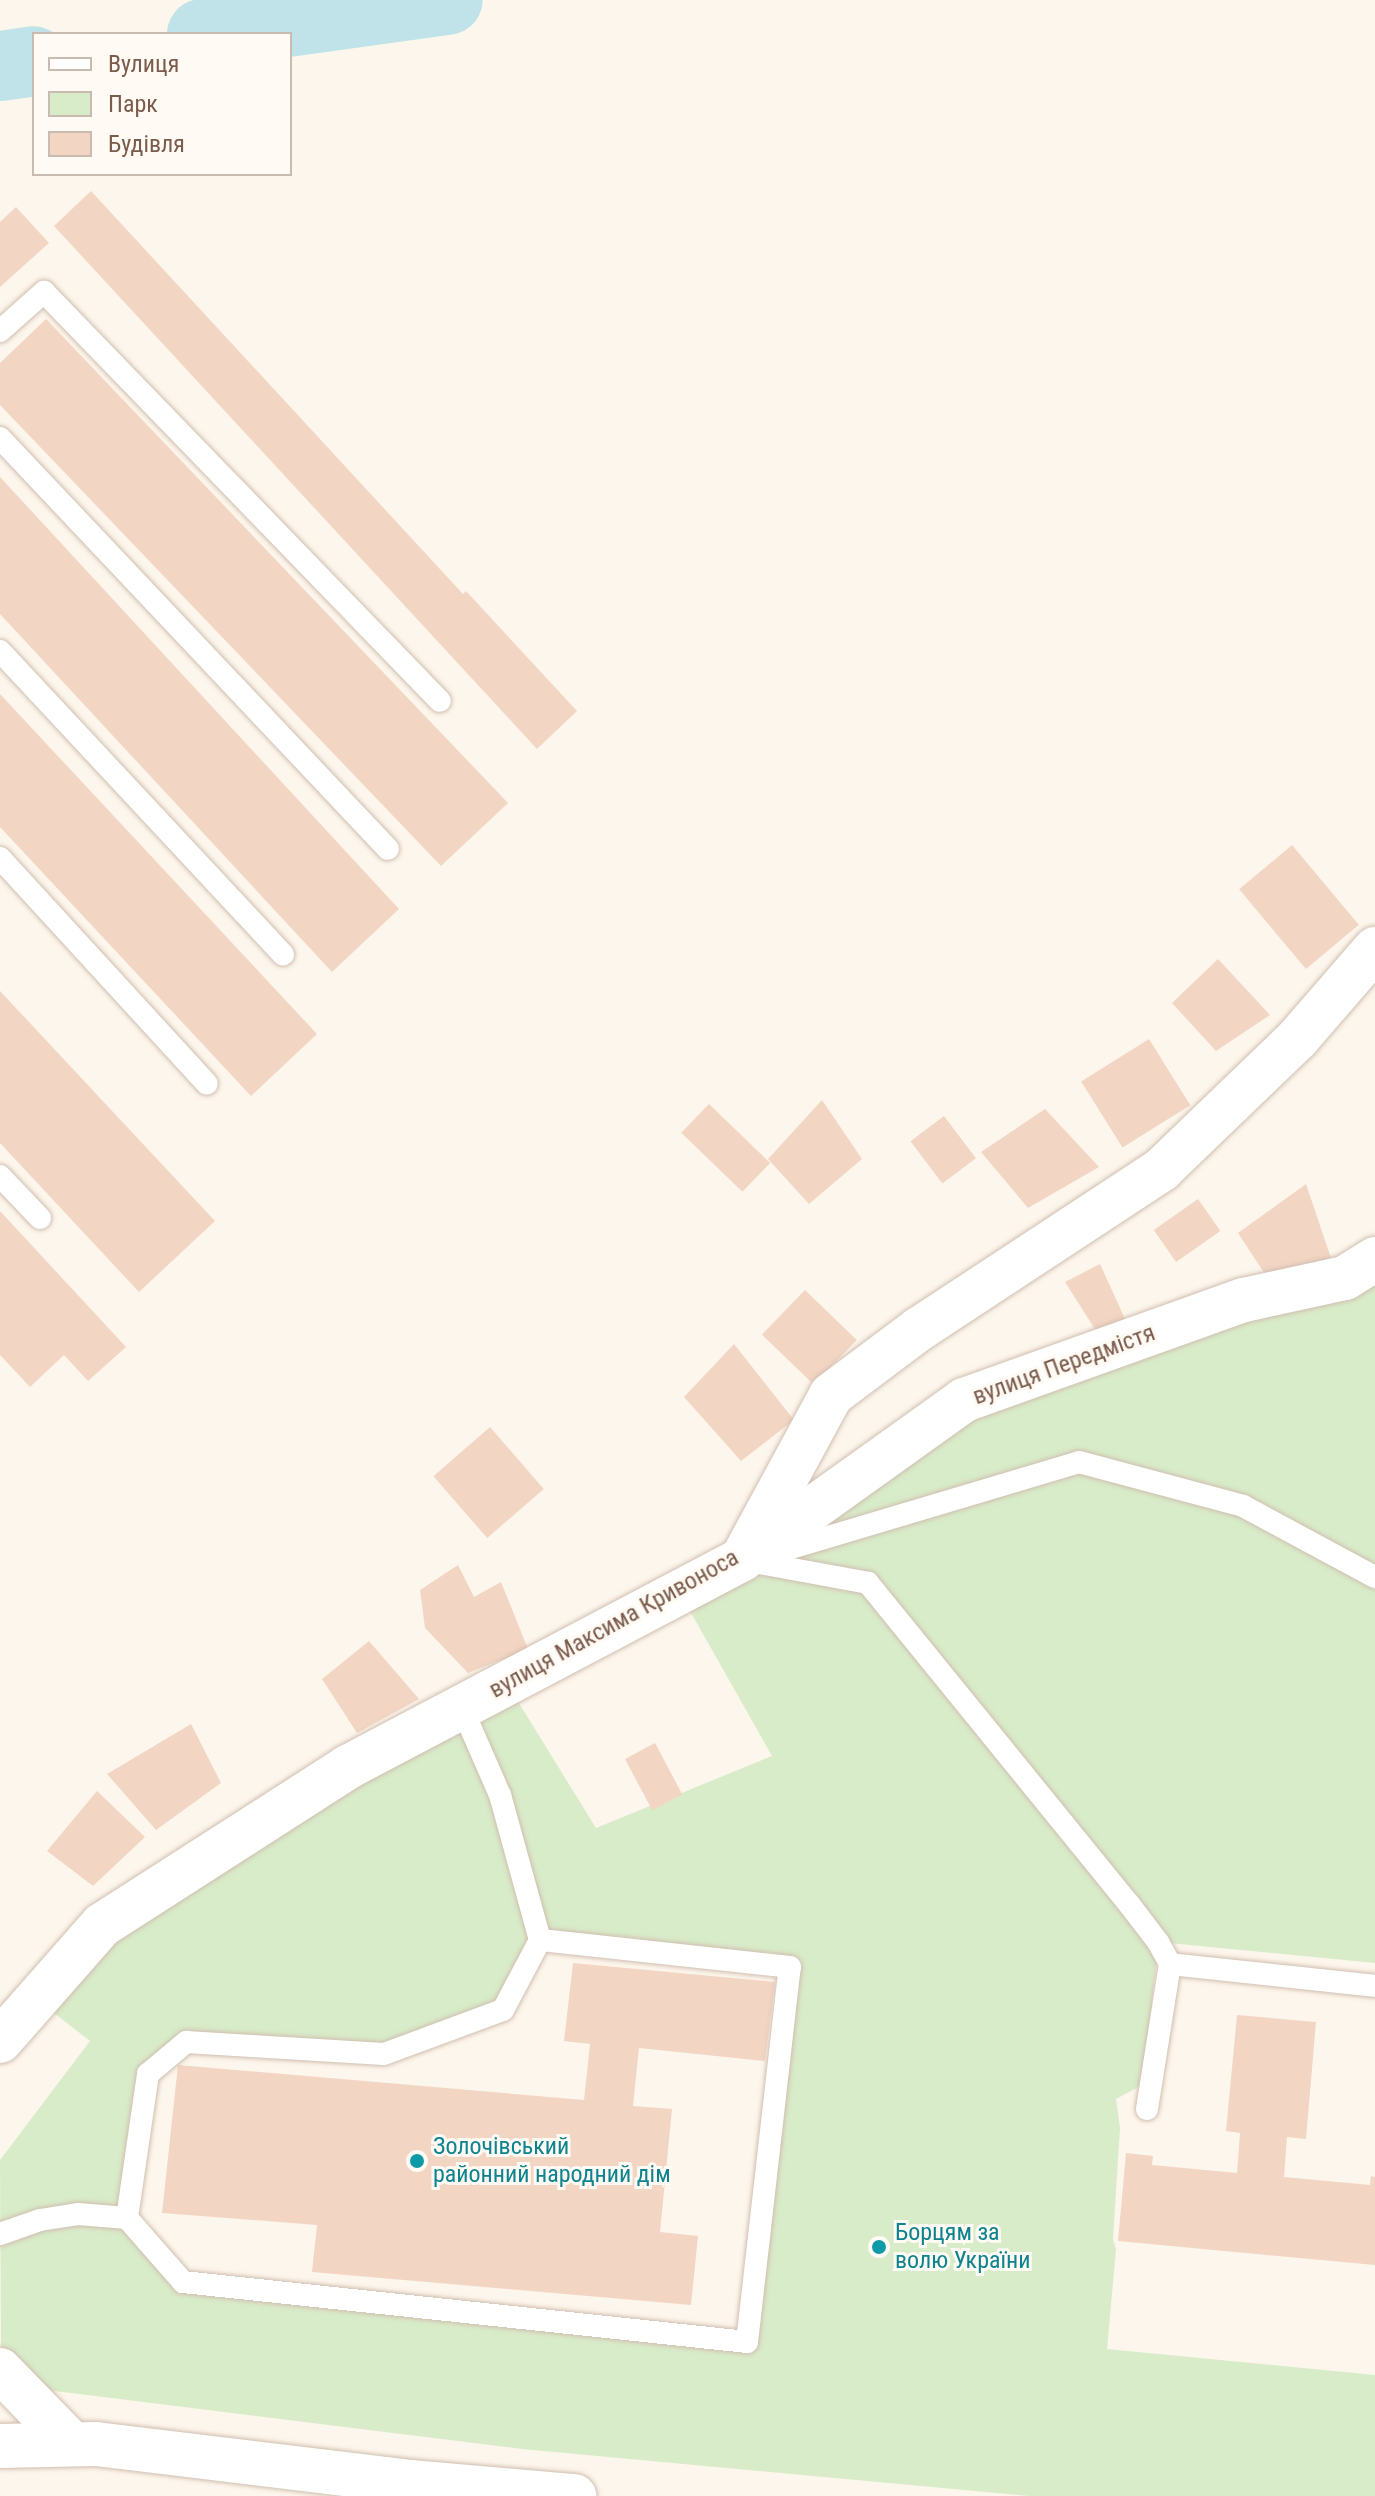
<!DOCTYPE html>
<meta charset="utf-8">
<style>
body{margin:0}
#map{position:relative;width:1375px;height:2496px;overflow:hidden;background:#fdf6ec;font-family:"Roboto Condensed",sans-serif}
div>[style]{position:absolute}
.green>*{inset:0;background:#d8ecc9}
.river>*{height:70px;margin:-35px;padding:0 35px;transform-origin:35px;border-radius:35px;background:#bfe3e8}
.building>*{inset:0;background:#f3d5c3;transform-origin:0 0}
.roads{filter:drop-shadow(0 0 2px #d1beb0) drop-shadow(0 0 2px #d1beb0)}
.service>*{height:22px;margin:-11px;padding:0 11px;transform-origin:11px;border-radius:11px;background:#fff}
.minor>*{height:44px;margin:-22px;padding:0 22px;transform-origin:22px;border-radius:22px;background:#fff}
.dots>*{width:22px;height:22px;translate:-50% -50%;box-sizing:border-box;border:4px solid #fffaf3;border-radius:50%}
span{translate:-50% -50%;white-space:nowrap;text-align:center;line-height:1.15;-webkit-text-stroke:6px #fffaf3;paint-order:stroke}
.street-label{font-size:24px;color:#7a5c4d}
.culture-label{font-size:24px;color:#0d838f}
.left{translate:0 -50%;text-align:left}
.legend{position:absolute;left:32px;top:32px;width:260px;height:144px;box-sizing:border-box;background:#fffaf3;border:2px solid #cabbb1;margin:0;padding:10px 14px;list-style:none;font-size:24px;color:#7a5c4d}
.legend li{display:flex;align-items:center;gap:16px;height:40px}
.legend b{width:40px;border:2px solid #cabbb1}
</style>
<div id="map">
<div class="green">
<div style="clip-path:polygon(evenodd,1375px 1259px,1375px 1963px,1158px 1942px,1144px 2084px,1116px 2099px,1120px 2128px,1113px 2239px,1116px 2249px,1107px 2349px,1375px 2375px,1375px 2496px,1029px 2496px,522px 2449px,47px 2390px,1px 2346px,0 2160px,90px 2041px,54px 2013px,112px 1937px,353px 1783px,461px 1726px,499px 1790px,480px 1716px,517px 1700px,596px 1828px,772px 1756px,686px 1604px,964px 1400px,1375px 1259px,541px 1940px,790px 1967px,747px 2341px,184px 2282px,127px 2218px,148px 2074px,186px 2042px,384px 2054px,503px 2010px,541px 1940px)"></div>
</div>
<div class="river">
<div style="left:202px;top:34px;width:248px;rotate:-7.9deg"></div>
<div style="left:0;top:66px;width:34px;rotate:-8deg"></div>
</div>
<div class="building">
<div style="clip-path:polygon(91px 191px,463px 594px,466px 591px,577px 711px,537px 749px,54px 226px)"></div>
<div style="clip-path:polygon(16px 207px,49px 243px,0 287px,0 222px)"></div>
<div style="clip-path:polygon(46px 319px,508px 803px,441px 866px,0 405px,0 363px)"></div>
<div style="clip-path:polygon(0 477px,399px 909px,332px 972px,0 614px)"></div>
<div style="clip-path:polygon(0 694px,317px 1034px,251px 1096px,0 827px)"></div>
<div style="left:1292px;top:845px;width:104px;height:69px;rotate:50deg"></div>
<div style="clip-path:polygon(1218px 959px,1270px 1015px,1216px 1051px,1172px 1003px)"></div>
<div style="clip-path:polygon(0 991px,215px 1221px,139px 1292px,0 1143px)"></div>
<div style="left:1149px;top:1039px;width:78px;height:80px;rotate:58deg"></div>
<div style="clip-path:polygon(822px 1100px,862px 1159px,809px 1204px,768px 1159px)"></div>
<div style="left:709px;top:1104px;width:85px;height:40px;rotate:44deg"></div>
<div style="clip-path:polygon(1045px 1109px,1099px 1167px,1028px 1208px,981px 1152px)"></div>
<div style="left:944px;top:1116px;width:53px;height:42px;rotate:53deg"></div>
<div style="clip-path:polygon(1306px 1184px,1331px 1258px,1272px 1285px,1238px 1233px)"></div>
<div style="left:1198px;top:1199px;width:39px;height:54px;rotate:55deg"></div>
<div style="clip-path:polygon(0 1211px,126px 1347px,88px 1381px,64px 1355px,30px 1387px,0 1355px)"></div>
<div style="clip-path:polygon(1100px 1264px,1126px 1321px,1098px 1334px,1065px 1282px)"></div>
<div style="left:805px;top:1290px;width:72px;height:62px;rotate:44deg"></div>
<div style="clip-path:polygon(734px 1344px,794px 1420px,741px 1461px,684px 1397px)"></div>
<div style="left:490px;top:1427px;width:82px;height:75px;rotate:49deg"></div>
<div style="clip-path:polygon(458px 1565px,474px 1597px,501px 1582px,528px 1649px,468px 1673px,425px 1628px,420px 1590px)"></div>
<div style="clip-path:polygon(369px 1641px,419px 1699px,357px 1733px,322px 1679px)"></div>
<div style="clip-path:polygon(191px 1724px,221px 1783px,156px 1830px,107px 1774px)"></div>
<div style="left:655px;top:1743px;width:58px;height:34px;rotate:62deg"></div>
<div style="clip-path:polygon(97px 1791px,145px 1837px,93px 1886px,47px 1851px)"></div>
<div style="clip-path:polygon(573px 1963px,775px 1982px,765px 2061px,639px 2048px,633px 2106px,672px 2109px,660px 2232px,698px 2236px,691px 2305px,312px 2272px,317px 2225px,162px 2213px,178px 2065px,584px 2100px,590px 2044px,564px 2041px)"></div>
<div style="clip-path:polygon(1237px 2015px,1316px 2022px,1306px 2139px,1287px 2137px,1284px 2177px,1370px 2185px,1371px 2176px,1375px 2177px,1375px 2265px,1118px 2241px,1126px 2153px,1153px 2156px,1152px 2165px,1237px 2173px,1240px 2133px,1226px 2131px)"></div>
</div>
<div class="roads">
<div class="service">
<div style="left:0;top:331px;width:59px;rotate:-41.6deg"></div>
<div style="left:44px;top:292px;width:569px;rotate:45.93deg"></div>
<div style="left:0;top:438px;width:565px;rotate:46.65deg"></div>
<div style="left:0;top:651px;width:415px;rotate:47deg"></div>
<div style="left:0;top:858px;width:306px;rotate:47.5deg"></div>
<div style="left:0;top:1176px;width:58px;rotate:46.4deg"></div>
<div style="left:771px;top:1554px;width:321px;rotate:-16.6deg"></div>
<div style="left:1079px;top:1462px;width:170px;rotate:15deg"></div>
<div style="left:1243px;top:1506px;width:150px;rotate:28.3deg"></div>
<div style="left:754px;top:1562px;width:116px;rotate:10.4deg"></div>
<div style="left:868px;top:1583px;width:414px;rotate:50.9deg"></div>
<div style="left:1129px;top:1904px;width:48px;rotate:52.7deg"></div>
<div style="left:1158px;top:1942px;width:25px;rotate:61deg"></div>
<div style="left:1147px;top:2109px;width:147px;rotate:-81deg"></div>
<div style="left:1170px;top:1964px;width:206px;rotate:6.1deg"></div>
<div style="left:127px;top:2218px;width:85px;rotate:48.8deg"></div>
<div style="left:183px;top:2282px;width:567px;rotate:6.07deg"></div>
<div style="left:747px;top:2342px;width:377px;rotate:-83.5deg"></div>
<div style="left:790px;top:1967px;width:251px;rotate:-173.8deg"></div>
<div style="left:0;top:2234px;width:42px;rotate:-19.3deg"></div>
<div style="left:40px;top:2220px;width:38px;rotate:-9deg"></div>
<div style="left:78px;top:2214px;width:49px;rotate:4.7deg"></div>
<div style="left:127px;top:2218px;width:146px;rotate:-81.7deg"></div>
<div style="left:148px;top:2074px;width:50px;rotate:-40.1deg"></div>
<div style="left:186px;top:2042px;width:198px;rotate:3.5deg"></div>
<div style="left:384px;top:2054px;width:127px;rotate:-20.3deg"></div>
<div style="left:503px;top:2010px;width:79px;rotate:-62.1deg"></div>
<div style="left:540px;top:1940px;width:150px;rotate:-105.4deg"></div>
<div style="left:500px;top:1795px;width:95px;rotate:-113.6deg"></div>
</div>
<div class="minor">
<div style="left:747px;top:1550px;width:176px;rotate:-61.5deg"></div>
<div style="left:831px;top:1395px;width:110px;rotate:-36.9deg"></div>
<div style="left:919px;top:1329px;width:290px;rotate:-33.3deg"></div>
<div style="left:1161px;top:1170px;width:190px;rotate:-43.9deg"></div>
<div style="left:1298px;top:1038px;width:118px;rotate:-49.1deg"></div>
<div style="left:0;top:2041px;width:154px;rotate:-48.7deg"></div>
<div style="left:102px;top:1925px;width:292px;rotate:-32.7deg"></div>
<div style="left:348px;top:1767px;width:446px;rotate:-27.8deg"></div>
<div style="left:742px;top:1559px;width:273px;rotate:-35.6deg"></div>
<div style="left:964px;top:1400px;width:297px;rotate:-19.7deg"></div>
<div style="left:1244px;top:1300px;width:103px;rotate:-12.3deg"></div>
<div style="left:1345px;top:1278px;width:36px;rotate:-32deg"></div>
<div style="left:0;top:2370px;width:103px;rotate:45.8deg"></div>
<div style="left:0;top:2446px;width:96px;rotate:-1.2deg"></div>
<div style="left:96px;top:2444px;width:316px;rotate:6.9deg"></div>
<div style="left:410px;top:2482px;width:165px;rotate:4.9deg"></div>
</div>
</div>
<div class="dots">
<div style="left:417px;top:2161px;background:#0f9aa8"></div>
<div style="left:879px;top:2247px;background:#0f9aa8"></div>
</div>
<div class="street-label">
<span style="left:1064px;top:1365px;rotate:-20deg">вулиця Передмістя</span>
<span style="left:614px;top:1624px;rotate:-29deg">вулиця Максима Кривоноса</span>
</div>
<div class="culture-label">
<span class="left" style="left:433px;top:2161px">Золочівський<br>районний народний дім</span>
<span class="left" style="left:895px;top:2247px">Борцям за<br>волю України</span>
</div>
<ul class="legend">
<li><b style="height:10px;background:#fff"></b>Вулиця</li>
<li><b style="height:22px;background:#d8ecc9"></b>Парк</li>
<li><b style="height:22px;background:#f3d5c3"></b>Будівля</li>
</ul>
</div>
